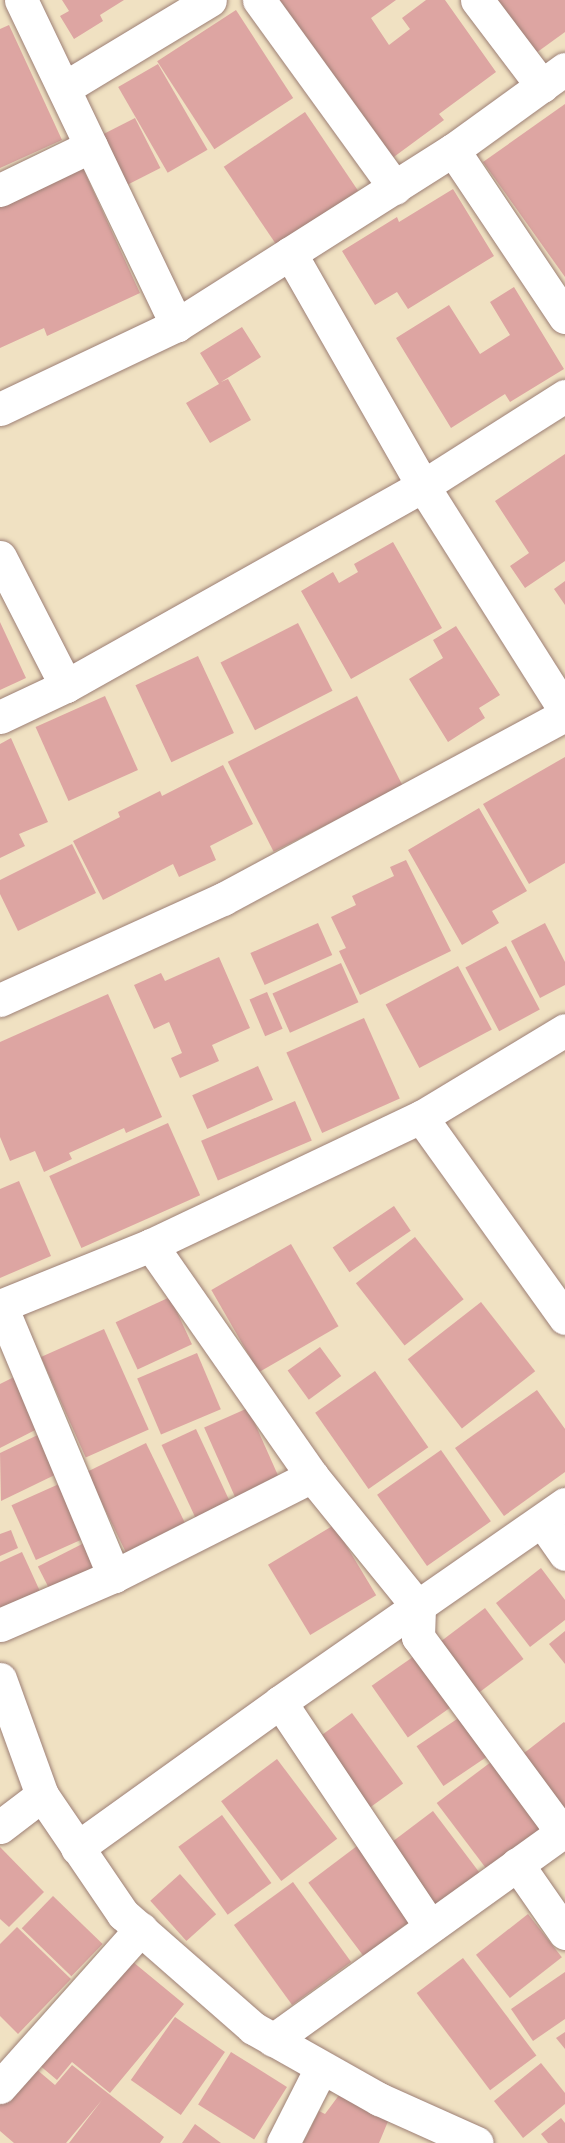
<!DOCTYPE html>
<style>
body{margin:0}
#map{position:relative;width:565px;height:2143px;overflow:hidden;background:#f0e1c2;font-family:Pangolin,sans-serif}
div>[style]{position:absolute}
.building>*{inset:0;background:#dda5a2;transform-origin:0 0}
.roads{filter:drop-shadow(0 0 2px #9d8076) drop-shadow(0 0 2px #9d8076)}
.minor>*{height:33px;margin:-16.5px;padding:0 16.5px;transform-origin:16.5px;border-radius:16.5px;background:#fff}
span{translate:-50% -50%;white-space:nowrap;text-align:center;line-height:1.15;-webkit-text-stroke:4.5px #fcf5e5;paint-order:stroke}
</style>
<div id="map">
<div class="building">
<div style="clip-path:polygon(62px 0,124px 0,100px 15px,103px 21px,74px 39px,60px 16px,69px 11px)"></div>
<div style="clip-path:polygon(271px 0,396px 0,371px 18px,389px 45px,410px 29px,402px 18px,426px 0,445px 0,496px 72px,439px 114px,444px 120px,387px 162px)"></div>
<div style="clip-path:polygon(498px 0,565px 0,565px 32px,536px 53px)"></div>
<div style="left:236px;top:10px;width:105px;height:94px;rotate:57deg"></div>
<div style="clip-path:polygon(9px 25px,62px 140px,0 168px,0 29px)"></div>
<div style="left:158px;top:64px;width:99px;height:46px;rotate:60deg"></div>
<div style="clip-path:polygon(565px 104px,565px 277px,483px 162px)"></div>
<div style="left:305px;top:112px;width:95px;height:98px;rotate:56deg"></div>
<div style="left:135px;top:118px;width:56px;height:37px;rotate:63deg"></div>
<div style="clip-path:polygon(81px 164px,140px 293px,47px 336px,44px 328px,0 348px,0 201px)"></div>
<div style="clip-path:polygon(453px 189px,494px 256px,408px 309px,397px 292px,375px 305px,342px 251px,397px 217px,399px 222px)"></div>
<div style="clip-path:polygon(514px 287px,564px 369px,510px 402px,505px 394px,451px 428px,396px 338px,449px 305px,480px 354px,510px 335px,490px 302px)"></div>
<div style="clip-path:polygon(242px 327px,261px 357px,221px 382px,228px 379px,251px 420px,210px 443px,186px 403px,219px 384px,200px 353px)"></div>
<div style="clip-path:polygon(565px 454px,565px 561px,525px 588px,510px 566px,529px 553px,495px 501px)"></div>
<div style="clip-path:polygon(393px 542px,442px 628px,351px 679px,301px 591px,333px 572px,339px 583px,358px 572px,354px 564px)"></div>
<div style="clip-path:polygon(565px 581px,565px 605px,554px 589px)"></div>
<div style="clip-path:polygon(0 622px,26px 678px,0 690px)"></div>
<div style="left:298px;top:623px;width:76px;height:87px;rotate:63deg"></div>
<div style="clip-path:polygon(456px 626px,500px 695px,479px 708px,485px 718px,448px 742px,409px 679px,443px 658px,433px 640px)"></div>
<div style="left:198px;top:656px;width:85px;height:69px;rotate:65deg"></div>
<div style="left:105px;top:696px;width:81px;height:76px;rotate:66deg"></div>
<div style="left:357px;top:696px;width:101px;height:145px;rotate:63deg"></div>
<div style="clip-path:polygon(11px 738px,48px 822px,19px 834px,25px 846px,0 858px,0 744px)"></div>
<div style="clip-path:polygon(565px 757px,565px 863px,529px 884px,483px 804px)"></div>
<div style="clip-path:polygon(223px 765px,253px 824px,210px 846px,216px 860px,179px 877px,173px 864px,103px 900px,73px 841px,120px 817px,118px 812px,160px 791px,162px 796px)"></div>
<div style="clip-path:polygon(479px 808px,527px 891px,492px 911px,499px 923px,462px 945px,408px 850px)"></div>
<div style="clip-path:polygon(72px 844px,96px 893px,18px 931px,0 894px,0 880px)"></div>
<div style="clip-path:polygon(406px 860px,451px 951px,360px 995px,339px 951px,346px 948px,331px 917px,356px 905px,352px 896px,394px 876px,390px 867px)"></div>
<div style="left:318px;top:923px;width:35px;height:74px;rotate:66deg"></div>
<div style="clip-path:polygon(545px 923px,565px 962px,565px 985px,540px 998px,511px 941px)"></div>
<div style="left:506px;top:946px;width:72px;height:46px;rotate:62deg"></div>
<div style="clip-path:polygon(219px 957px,250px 1028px,212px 1045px,219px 1061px,180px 1078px,171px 1058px,182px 1053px,169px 1022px,154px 1029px,134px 985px,161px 973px,165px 981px)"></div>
<div style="left:341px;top:963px;width:43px;height:75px;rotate:66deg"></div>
<div style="left:458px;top:966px;width:72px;height:82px;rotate:62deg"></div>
<div style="left:267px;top:992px;width:40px;height:19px;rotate:67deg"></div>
<div style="clip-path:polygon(108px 994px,162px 1117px,126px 1133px,124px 1128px,69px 1153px,72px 1159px,44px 1172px,35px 1151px,10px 1161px,0 1137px,0 1042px)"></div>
<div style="left:364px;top:1018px;width:88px;height:85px;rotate:66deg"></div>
<div style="left:258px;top:1066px;width:37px;height:72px;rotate:66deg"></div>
<div style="left:295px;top:1101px;width:43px;height:102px;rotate:67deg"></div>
<div style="left:168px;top:1123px;width:79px;height:130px;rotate:66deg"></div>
<div style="clip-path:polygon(19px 1181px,51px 1256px,0 1278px,0 1189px)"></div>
<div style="left:394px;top:1206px;width:30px;height:74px;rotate:56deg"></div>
<div style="left:415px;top:1237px;width:79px;height:75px;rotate:52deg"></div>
<div style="left:291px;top:1244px;width:95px;height:92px;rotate:60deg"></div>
<div style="left:170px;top:1297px;width:52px;height:60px;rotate:65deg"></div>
<div style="left:481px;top:1302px;width:88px;height:93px;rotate:52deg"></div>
<div style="left:104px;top:1329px;width:110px;height:69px;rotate:66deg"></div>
<div style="left:320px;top:1347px;width:36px;height:40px;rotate:54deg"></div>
<div style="left:197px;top:1353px;width:61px;height:65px;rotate:67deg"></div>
<div style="left:375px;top:1371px;width:93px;height:73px;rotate:55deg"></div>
<div style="clip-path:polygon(18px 1375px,43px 1426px,0 1448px,0 1384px)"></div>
<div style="clip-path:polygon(537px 1390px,565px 1429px,565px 1472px,504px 1516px,455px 1448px)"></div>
<div style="left:248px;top:1408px;width:87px;height:48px;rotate:66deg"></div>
<div style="left:196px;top:1429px;width:91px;height:38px;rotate:65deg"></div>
<div style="clip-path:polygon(44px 1432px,63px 1471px,1px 1501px,0 1453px)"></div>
<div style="left:146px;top:1443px;width:99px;height:66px;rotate:64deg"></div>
<div style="left:441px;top:1450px;width:87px;height:78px;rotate:55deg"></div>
<div style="left:59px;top:1484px;width:60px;height:52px;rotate:66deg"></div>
<div style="left:334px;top:1525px;width:82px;height:77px;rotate:59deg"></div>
<div style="clip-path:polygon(11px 1530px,18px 1548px,0 1556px,0 1534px)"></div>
<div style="left:86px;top:1542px;width:36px;height:54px;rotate:63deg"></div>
<div style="clip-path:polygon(22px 1552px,44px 1600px,0 1621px,0 1562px)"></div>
<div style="clip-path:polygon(541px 1568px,565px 1600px,565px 1620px,530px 1647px,496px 1603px)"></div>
<div style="left:485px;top:1608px;width:64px;height:61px;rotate:53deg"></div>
<div style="clip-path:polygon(565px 1631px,565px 1664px,549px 1644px)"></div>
<div style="left:420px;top:1652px;width:63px;height:59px;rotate:55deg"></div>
<div style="left:352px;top:1713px;width:87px;height:47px;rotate:54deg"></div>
<div style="left:463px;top:1715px;width:48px;height:56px;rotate:56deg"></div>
<div style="clip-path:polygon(564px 1722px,565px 1723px,565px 1816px,519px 1757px)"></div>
<div style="left:277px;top:1759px;width:100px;height:70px;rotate:53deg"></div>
<div style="left:491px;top:1762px;width:86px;height:68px;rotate:53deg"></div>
<div style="left:433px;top:1811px;width:79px;height:58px;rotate:53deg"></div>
<div style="left:222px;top:1815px;width:84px;height:54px;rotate:54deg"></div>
<div style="left:357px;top:1846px;width:92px;height:61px;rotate:53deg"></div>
<div style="clip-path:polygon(0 1847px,44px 1892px,9px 1927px,0 1919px)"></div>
<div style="left:180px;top:1874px;width:54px;height:40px;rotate:48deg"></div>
<div style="left:293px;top:1882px;width:99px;height:73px;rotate:54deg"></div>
<div style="left:53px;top:1896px;width:69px;height:45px;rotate:44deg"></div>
<div style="left:528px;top:1914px;width:55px;height:66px;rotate:52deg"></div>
<div style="clip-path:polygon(17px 1927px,71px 1979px,18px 2034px,0 2016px,0 1944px)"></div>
<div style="clip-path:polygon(127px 1957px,184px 2004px,110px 2093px,72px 2062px,57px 2080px,38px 2064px)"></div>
<div style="left:463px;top:1958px;width:122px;height:58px;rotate:53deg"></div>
<div style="clip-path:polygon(565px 1972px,565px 2019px,533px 2041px,511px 2009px)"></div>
<div style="left:175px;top:2017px;width:61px;height:77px;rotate:35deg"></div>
<div style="clip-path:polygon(565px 2032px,565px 2049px,556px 2038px)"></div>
<div style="left:231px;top:2052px;width:66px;height:62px;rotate:32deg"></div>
<div style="clip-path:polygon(29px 2063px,55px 2085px,72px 2065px,164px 2137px,160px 2143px,69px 2143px,102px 2100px,66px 2143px,14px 2143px,0 2131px,0 2098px)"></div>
<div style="clip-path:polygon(541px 2063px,565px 2093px,565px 2104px,523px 2138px,494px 2101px)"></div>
<div style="clip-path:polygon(345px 2087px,394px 2107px,379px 2143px,303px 2143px,319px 2111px,325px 2114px)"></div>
<div style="clip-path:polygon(561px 2118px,565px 2123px,565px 2143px,548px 2143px,541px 2134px)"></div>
<div style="clip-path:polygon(195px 2124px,221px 2143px,182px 2143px)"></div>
</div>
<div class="roads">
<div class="minor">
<div style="left:21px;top:0;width:361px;rotate:64.4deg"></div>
<div style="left:259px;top:0;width:232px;rotate:54.1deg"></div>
<div style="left:477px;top:0;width:108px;rotate:52.9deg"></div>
<div style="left:66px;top:87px;width:168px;rotate:-31.1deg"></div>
<div style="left:453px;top:150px;width:201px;rotate:56.2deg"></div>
<div style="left:0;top:190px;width:101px;rotate:-25.8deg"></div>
<div style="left:290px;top:253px;width:268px;rotate:60.3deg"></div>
<div style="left:423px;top:486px;width:266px;rotate:57.7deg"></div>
<div style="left:0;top:409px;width:196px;rotate:-25.4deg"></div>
<div style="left:177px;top:325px;width:327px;rotate:-32.4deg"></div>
<div style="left:453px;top:150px;width:138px;rotate:-35.9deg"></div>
<div style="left:0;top:557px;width:145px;rotate:62.9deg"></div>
<div style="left:0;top:717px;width:73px;rotate:-25.2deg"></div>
<div style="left:66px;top:686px;width:409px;rotate:-29.3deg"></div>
<div style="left:423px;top:486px;width:168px;rotate:-32.4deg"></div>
<div style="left:0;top:1000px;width:245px;rotate:-24.4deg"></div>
<div style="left:223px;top:899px;width:388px;rotate:-28.3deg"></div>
<div style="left:421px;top:1117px;width:247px;rotate:54.4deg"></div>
<div style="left:151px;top:1245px;width:282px;rotate:55.1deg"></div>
<div style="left:312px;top:1476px;width:170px;rotate:51deg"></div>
<div style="left:419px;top:1608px;width:29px;rotate:92deg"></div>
<div style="left:418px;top:1637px;width:242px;rotate:53.6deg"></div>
<div style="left:0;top:1306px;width:163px;rotate:-22deg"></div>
<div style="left:151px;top:1245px;width:299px;rotate:-25.4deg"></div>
<div style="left:421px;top:1117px;width:168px;rotate:-31.1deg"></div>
<div style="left:1px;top:1306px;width:293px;rotate:67.3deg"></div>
<div style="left:542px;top:1521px;width:40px;rotate:55.1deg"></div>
<div style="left:0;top:1625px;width:124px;rotate:-23.3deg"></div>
<div style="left:114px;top:1576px;width:222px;rotate:-26.8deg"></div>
<div style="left:0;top:1679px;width:123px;rotate:70.1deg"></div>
<div style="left:42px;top:1795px;width:144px;rotate:55.8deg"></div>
<div style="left:123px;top:1914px;width:173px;rotate:41.2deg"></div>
<div style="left:253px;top:2028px;width:145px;rotate:29.4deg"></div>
<div style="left:379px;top:2099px;width:107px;rotate:24.2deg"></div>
<div style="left:280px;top:1702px;width:270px;rotate:56.2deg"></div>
<div style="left:0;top:1827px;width:53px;rotate:-37.3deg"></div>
<div style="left:77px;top:1848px;width:250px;rotate:-35.7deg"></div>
<div style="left:280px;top:1702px;width:347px;rotate:-34.8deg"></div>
<div style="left:517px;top:1864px;width:84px;rotate:55.2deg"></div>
<div style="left:273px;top:2040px;width:360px;rotate:-35.7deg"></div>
<div style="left:0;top:2087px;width:212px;rotate:-48.3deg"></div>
<div style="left:283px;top:2143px;width:84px;rotate:-63.1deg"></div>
</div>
</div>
</div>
